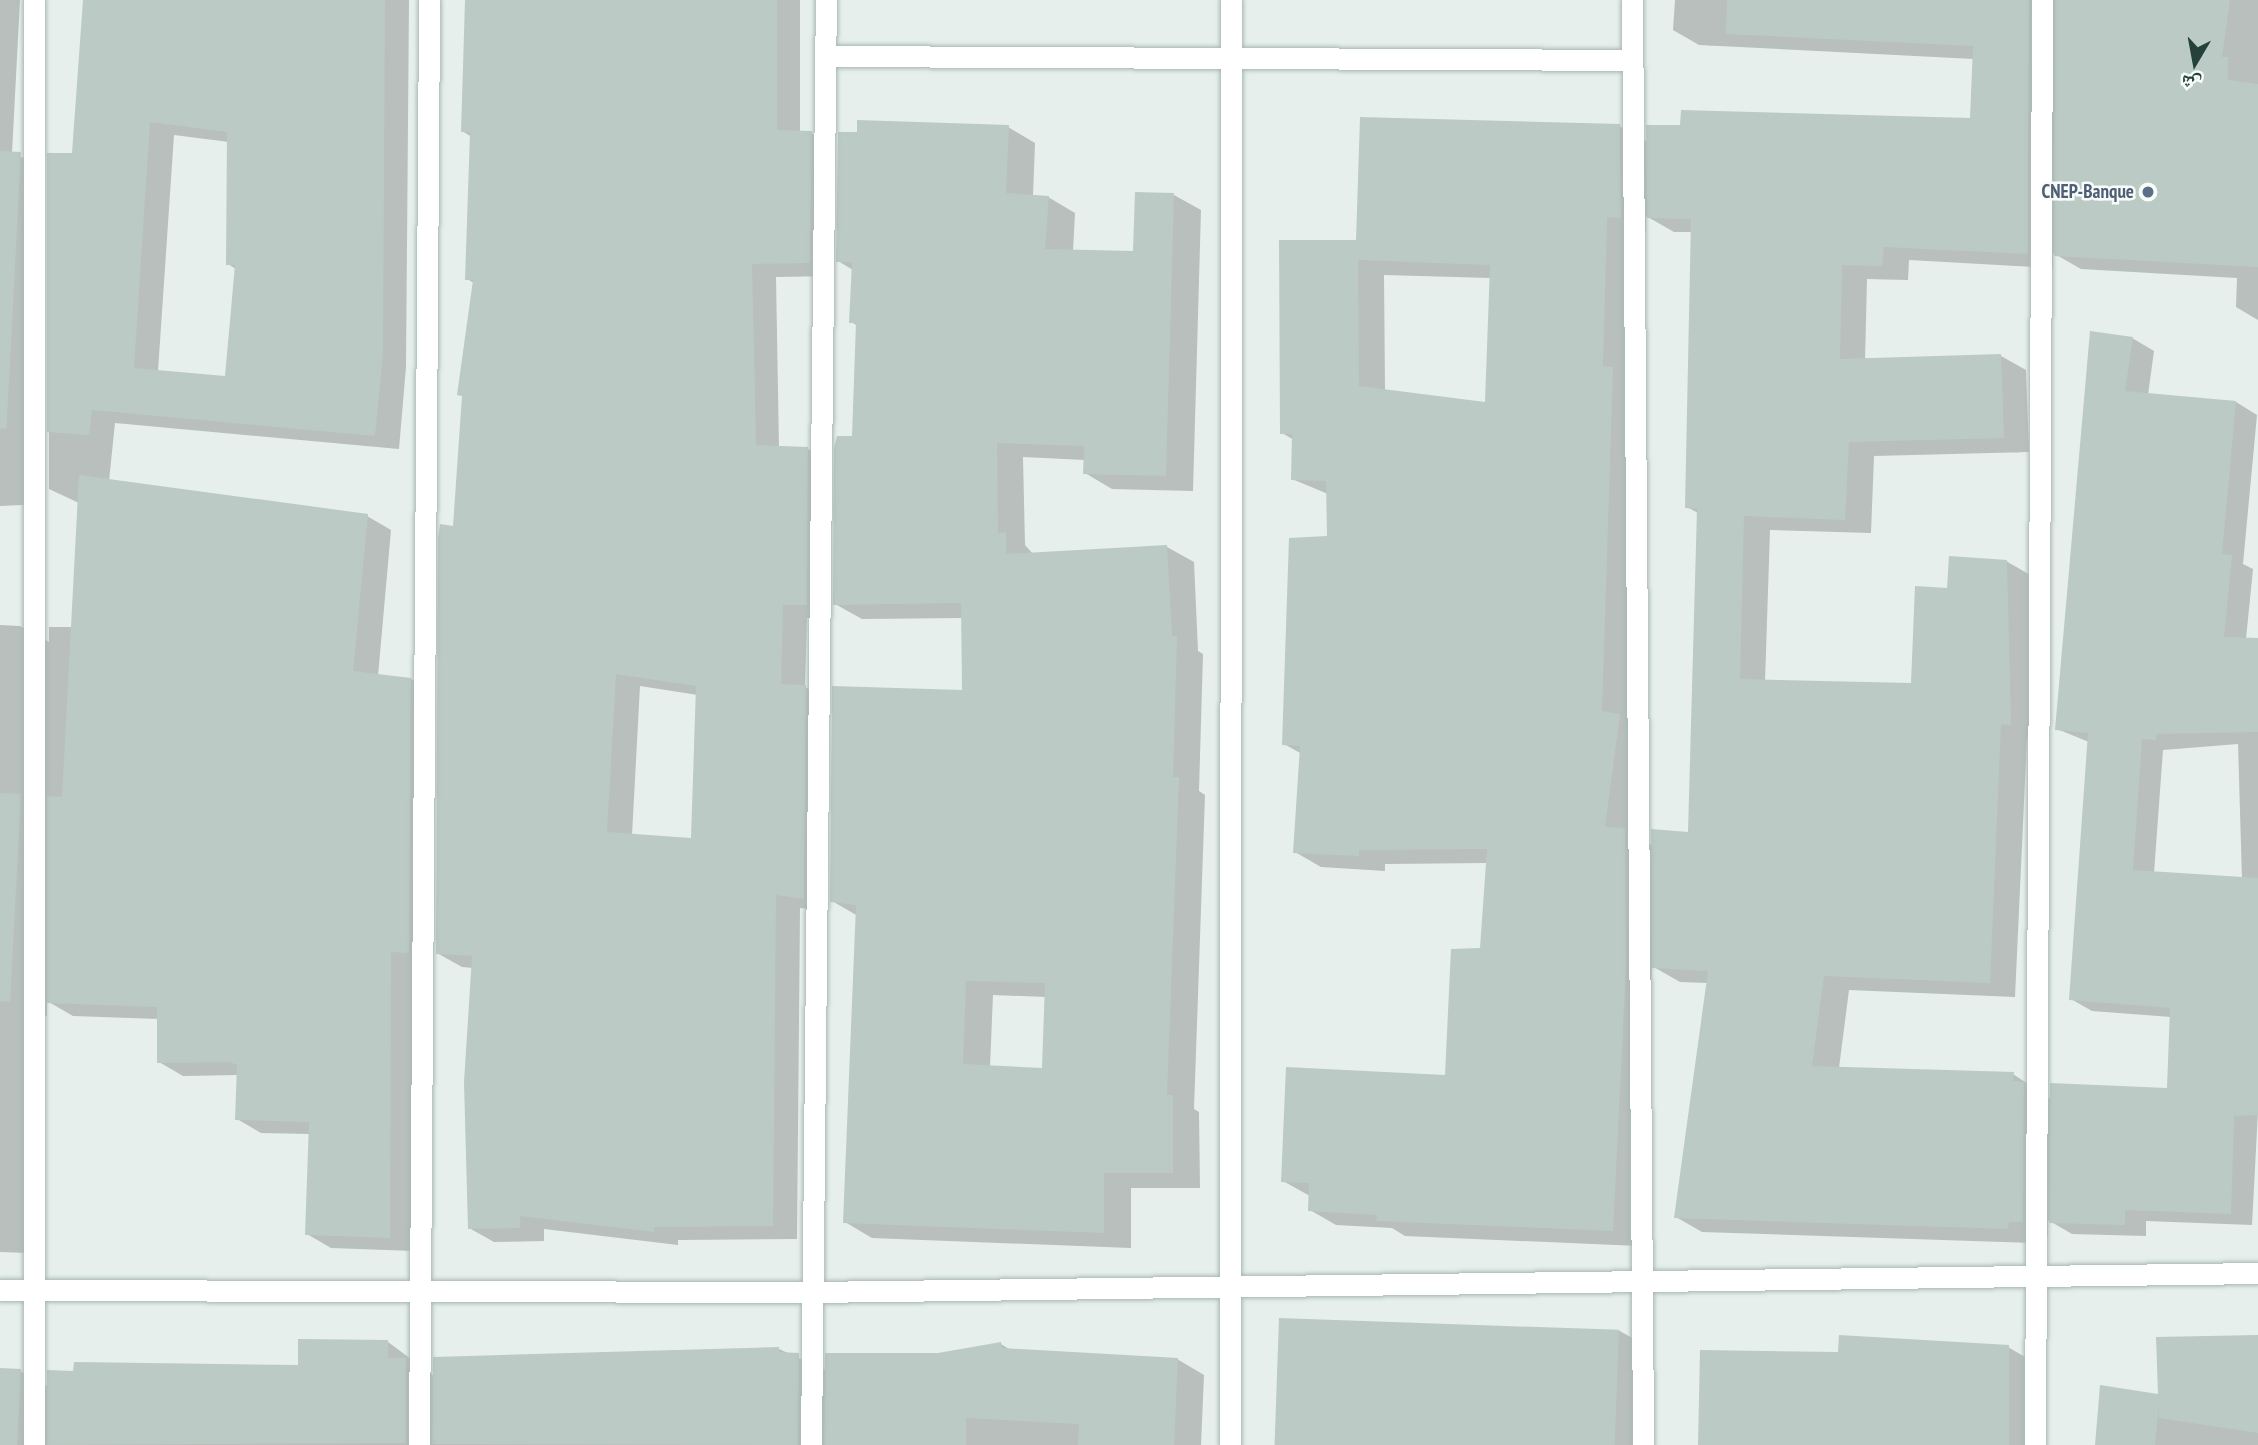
<!DOCTYPE html>
<meta charset="utf-8">
<style>
body{margin:0}
#map{position:relative;width:2258px;height:1445px;overflow:hidden;background:#e6efeb;font-family:"PT Sans Narrow","Noto Naskh Arabic",sans-serif}
div>[style]{position:absolute}
.shadow>*{inset:0;background:#0003}
.building>*{inset:0;background:#bbcac4;transform-origin:0 0}
.roads{filter:drop-shadow(0 0 2px #a8b8b2) drop-shadow(0 0 2px #a8b8b2)}
.minor>*{height:21px;margin:-10.5px;padding:0 10.5px;transform-origin:10.5px;border-radius:10.5px;background:#fff}
.tertiary>*{height:21px;margin:-10.5px;padding:0 10.5px;transform-origin:10.5px;border-radius:10.5px;background:#fff}
.dots>*{width:19px;height:19px;translate:-50% -50%;box-sizing:border-box;border:4px solid #f7fbf9;border-radius:50%}
span{translate:-50% -50%;white-space:nowrap;text-align:center;line-height:1.15;-webkit-text-stroke:5px #f7fbf9;paint-order:stroke}
.service-label{font-size:19px;color:#4e5e75;font-weight:700}
.right{translate:-100% -50%;text-align:right}
.north{position:absolute;left:2160px;top:28px;width:70px;height:70px;-webkit-text-stroke:5px #f7fbf9;paint-order:stroke;rotate:190deg;font-size:19px;font-weight:700;line-height:28px;text-align:center;color:#24423a}
.north::after{content:'';display:block;margin:auto;width:24px;height:32px;background:#24423a;clip-path:polygon(50% 0,100% 100%,50% 72%,0 100%)}
</style>
<div id="map">
<div class="shadow">
<div style="clip-path:polygon(0 0,20px 0,12px 153px,45px 167px,45px 504px,0 506px)"></div>
<div style="clip-path:polygon(evenodd,84px 0,409px 0,406px 367px,399px 449px,115px 423px,109px 481px,367px 516px,391px 530px,378px 676px,411px 679px,435px 693px,433px 966px,415px 965px,414px 1251px,331px 1248px,307px 1234px,310px 1134px,261px 1133px,237px 1119px,238px 1075px,183px 1076px,159px 1062px,159px 1019px,73px 1016px,47px 1001px,47px 1016px,27px 1016px,29px 1253px,0 1252px,0 625px,20px 626px,49px 642px,49px 627px,73px 627px,79px 503px,49px 489px,49px 154px,74px 155px,84px 0,174px 135px,229px 142px,228px 264px,236px 269px,226px 377px,158px 371px,174px 135px)"></div>
<div style="clip-path:polygon(evenodd,467px 0,800px 0,800px 132px,811px 133px,835px 147px,834px 276px,776px 277px,779px 448px,808px 449px,832px 463px,830px 618px,807px 618px,805px 687px,829px 701px,827px 911px,800px 908px,797px 1239px,678px 1240px,678px 1245px,544px 1229px,544px 1241px,494px 1242px,469px 1228px,473px 968px,462px 967px,437px 953px,454px 528px,474px 283px,467px 279px,472px 137px,462px 131px,467px 0,640px 686px,698px 695px,692px 840px,632px 835px,640px 686px)"></div>
<div style="clip-path:polygon(evenodd,1675px 0,2258px 0,2258px 320px,2236px 307px,2237px 278px,2081px 269px,2053px 253px,2053px 268px,1909px 260px,1908px 280px,1867px 279px,1865px 360px,2001px 356px,2026px 370px,2029px 452px,1874px 456px,1871px 533px,1770px 530px,1765px 682px,1913px 685px,1949px 589px,2006px 561px,2032px 576px,2036px 739px,2027px 738px,2015px 997px,1849px 990px,1839px 1068px,2013px 1074px,2052px 1100px,2168px 1090px,2171px 1017px,2092px 1011px,2071px 999px,2089px 742px,2057px 729px,2132px 338px,2154px 351px,2148px 395px,2236px 402px,2257px 415px,2243px 564px,2253px 569px,2246px 639px,2258px 640px,2258px 1111px,2252px 1225px,2146px 1221px,2146px 1236px,2072px 1234px,2048px 1220px,2048px 1236px,2034px 1236px,2033px 1243px,1702px 1232px,1676px 1217px,1708px 983px,1680px 982px,1652px 966px,1639px 1246px,1405px 1236px,1392px 1228px,1336px 1225px,1310px 1210px,1310px 1196px,1283px 1181px,1447px 1076px,1482px 949px,1487px 863px,1385px 864px,1385px 871px,1321px 867px,1295px 852px,1302px 754px,1284px 744px,1328px 538px,1328px 494px,1292px 479px,1294px 440px,1282px 433px,1358px 242px,1619px 126px,1648px 142px,1972px 120px,1974px 59px,1699px 45px,1673px 30px,1675px 0,1646px 216px,1674px 232px,1693px 232px,1687px 507px,1698px 513px,1690px 834px,1653px 846px,1632px 834px,1633px 232px,1646px 232px,1646px 216px,1675px 0,1384px 275px,1491px 278px,1487px 404px,1385px 391px,1384px 275px,1675px 0,2238px 744px,2242px 879px,2154px 873px,2163px 750px,2238px 744px)"></div>
<div style="clip-path:polygon(evenodd,1008px 127px,1035px 143px,1033px 196px,1048px 197px,1075px 213px,1073px 251px,1135px 253px,1174px 195px,1201px 210px,1193px 491px,1112px 489px,1085px 473px,1085px 460px,1023px 457px,1025px 545px,1033px 554px,1167px 547px,1194px 562px,1198px 651px,1203px 654px,1199px 791px,1205px 795px,1194px 1109px,1199px 1112px,1200px 1188px,1131px 1188px,1131px 1248px,872px 1238px,845px 1222px,858px 916px,832px 901px,964px 692px,963px 618px,862px 619px,835px 604px,854px 437px,858px 326px,851px 322px,853px 270px,838px 261px,1008px 127px,993px 995px,1046px 997px,1044px 1070px,990px 1067px,993px 995px)"></div>
<div style="clip-path:polygon(1618px 1330px,1650px 1348px,1647px 1445px,1277px 1445px)"></div>
<div style="clip-path:polygon(2258px 1337px,2258px 1445px,2096px 1445px,2160px 1396px)"></div>
<div style="clip-path:polygon(388px 1342px,434px 1376px,779px 1349px,827px 1371px,1001px 1344px,1012px 1351px,1177px 1359px,1204px 1375px,1201px 1445px,0 1445px,0 1370px,20px 1371px,49px 1387px,300px 1367px)"></div>
<div style="clip-path:polygon(2008px 1347px,2030px 1360px,2031px 1445px,1700px 1445px,1840px 1354px)"></div>
</div>
<div class="building">
<div style="clip-path:polygon(evenodd,83px 0,385px 0,383px 352px,375px 436px,92px 410px,89px 435px,47px 432px,47px 153px,72px 153px,83px 0,150px 122px,227px 132px,226px 265px,235px 265px,225px 376px,134px 368px,150px 122px)"></div>
<div style="clip-path:polygon(evenodd,465px 0,777px 0,777px 130px,812px 131px,810px 263px,752px 264px,756px 445px,808px 447px,807px 605px,783px 605px,781px 684px,806px 685px,804px 899px,776px 895px,773px 1226px,654px 1227px,654px 1232px,520px 1216px,520px 1228px,468px 1229px,464px 1082px,472px 956px,436px 954px,438px 538px,440px 524px,453px 526px,462px 396px,457px 395px,473px 280px,465px 280px,470px 132px,461px 132px,465px 0,616px 674px,696px 686px,691px 838px,607px 832px,616px 674px)"></div>
<div style="clip-path:polygon(1727px 0,2029px 0,2028px 254px,1884px 247px,1882px 266px,1842px 265px,1840px 359px,2001px 354px,2004px 438px,1849px 442px,1845px 520px,1744px 516px,1740px 679px,1911px 683px,1915px 586px,1947px 588px,1949px 556px,2007px 560px,2011px 725px,2001px 724px,1990px 983px,1824px 976px,1812px 1066px,2014px 1072px,2013px 1081px,2024px 1082px,2023px 1222px,2009px 1222px,2008px 1229px,1674px 1218px,1708px 971px,1652px 968px,1651px 829px,1688px 832px,1697px 509px,1685px 508px,1691px 219px,1647px 218px,1646px 125px,1680px 125px,1681px 110px,1970px 118px,1973px 46px,1726px 34px)"></div>
<div style="clip-path:polygon(2055px 0,2230px 0,2222px 57px,2228px 57px,2228px 80px,2258px 84px,2258px 267px,2054px 256px)"></div>
<div style="clip-path:polygon(evenodd,1360px 117px,1620px 124px,1621px 218px,1607px 217px,1603px 366px,1613px 367px,1602px 711px,1620px 714px,1605px 827px,1625px 828px,1626px 967px,1613px 1231px,1376px 1221px,1377px 1215px,1308px 1211px,1309px 1183px,1281px 1182px,1286px 1067px,1445px 1075px,1451px 949px,1480px 948px,1487px 849px,1359px 850px,1359px 856px,1293px 853px,1300px 746px,1282px 745px,1289px 538px,1327px 536px,1326px 481px,1291px 480px,1292px 434px,1280px 434px,1279px 240px,1356px 240px,1360px 117px,1358px 260px,1490px 265px,1485px 402px,1359px 386px,1358px 260px)"></div>
<div style="clip-path:polygon(evenodd,857px 120px,1009px 125px,1006px 193px,1049px 196px,1045px 249px,1133px 251px,1135px 192px,1174px 193px,1166px 476px,1083px 474px,1084px 446px,997px 443px,998px 533px,1006px 532px,1006px 554px,1167px 545px,1172px 636px,1177px 636px,1173px 777px,1179px 777px,1167px 1095px,1173px 1095px,1173px 1173px,1104px 1173px,1104px 1233px,843px 1223px,856px 905px,830px 902px,832px 686px,962px 690px,961px 603px,833px 605px,834px 448px,837px 436px,852px 436px,856px 323px,849px 323px,852px 262px,836px 262px,838px 132px,857px 132px,857px 120px,966px 981px,1045px 983px,1042px 1068px,963px 1064px,966px 981px)"></div>
<div style="left:0;top:151px;width:21px;height:277px;rotate:3deg"></div>
<div style="clip-path:polygon(2090px 331px,2133px 337px,2125px 391px,2236px 401px,2222px 554px,2232px 555px,2224px 637px,2258px 638px,2258px 732px,2157px 734px,2156px 740px,2142px 739px,2133px 870px,2258px 878px,2258px 1115px,2234px 1116px,2231px 1214px,2125px 1210px,2125px 1225px,2049px 1223px,2050px 1083px,2167px 1088px,2170px 1008px,2069px 1000px,2088px 733px,2055px 730px)"></div>
<div style="clip-path:polygon(79px 475px,368px 514px,353px 671px,411px 678px,409px 953px,391px 952px,390px 1238px,305px 1235px,309px 1122px,235px 1120px,237px 1065px,230px 1062px,157px 1063px,157px 1007px,47px 1003px,47px 796px,62px 797px)"></div>
<div style="left:0;top:793px;width:21px;height:208px;rotate:3deg"></div>
<div style="left:1279px;top:1318px;width:340px;height:127px;rotate:2deg"></div>
<div style="clip-path:polygon(1839px 1335px,2009px 1345px,2009px 1445px,1698px 1445px,1700px 1350px,1838px 1352px)"></div>
<div style="clip-path:polygon(2258px 1335px,2258px 1433px,2159px 1418px,2159px 1405px,2155px 1445px,2095px 1445px,2100px 1385px,2158px 1394px,2156px 1337px)"></div>
<div style="clip-path:polygon(298px 1339px,388px 1340px,388px 1358px,406px 1358px,406px 1443px,47px 1445px,47px 1370px,73px 1371px,74px 1362px,298px 1365px)"></div>
<div style="clip-path:polygon(1001px 1342px,1002px 1348px,1178px 1358px,1174px 1445px,1078px 1445px,1079px 1424px,966px 1418px,966px 1445px,824px 1445px,825px 1353px,938px 1353px)"></div>
<div style="clip-path:polygon(779px 1347px,779px 1352px,799px 1353px,798px 1445px,432px 1444px,433px 1357px)"></div>
<div style="left:0;top:1368px;width:21px;height:77px;rotate:3deg"></div>
</div>
<div class="roads">
<div class="minor">
<div style="left:1632px;top:0;width:1445px;rotate:89.56deg"></div>
<div style="left:825px;top:56px;width:805px;rotate:0.28deg"></div>
<div style="left:0;top:1290px;width:810px;rotate:0.14deg"></div>
<div style="left:810px;top:1292px;width:1448px;rotate:-0.75deg"></div>
<div style="left:34px;top:1445px;width:1445px;rotate:-90deg"></div>
<div style="left:419px;top:1445px;width:1445px;rotate:-89.6deg"></div>
<div style="left:811px;top:1445px;width:1445px;rotate:-89.41deg"></div>
<div style="left:2035px;top:1445px;width:1445px;rotate:-89.72deg"></div>
</div>
<div class="tertiary">
<div style="left:1230px;top:1445px;width:1445px;rotate:-89.96deg"></div>
</div>
</div>
<div class="dots">
<div style="left:2148px;top:192px;background:#5c6f8a"></div>
</div>
<div class="service-label">
<span class="right" style="left:2134px;top:192px">CNEP-Banque</span>
</div>
<div class="north">ش</div>
</div>
